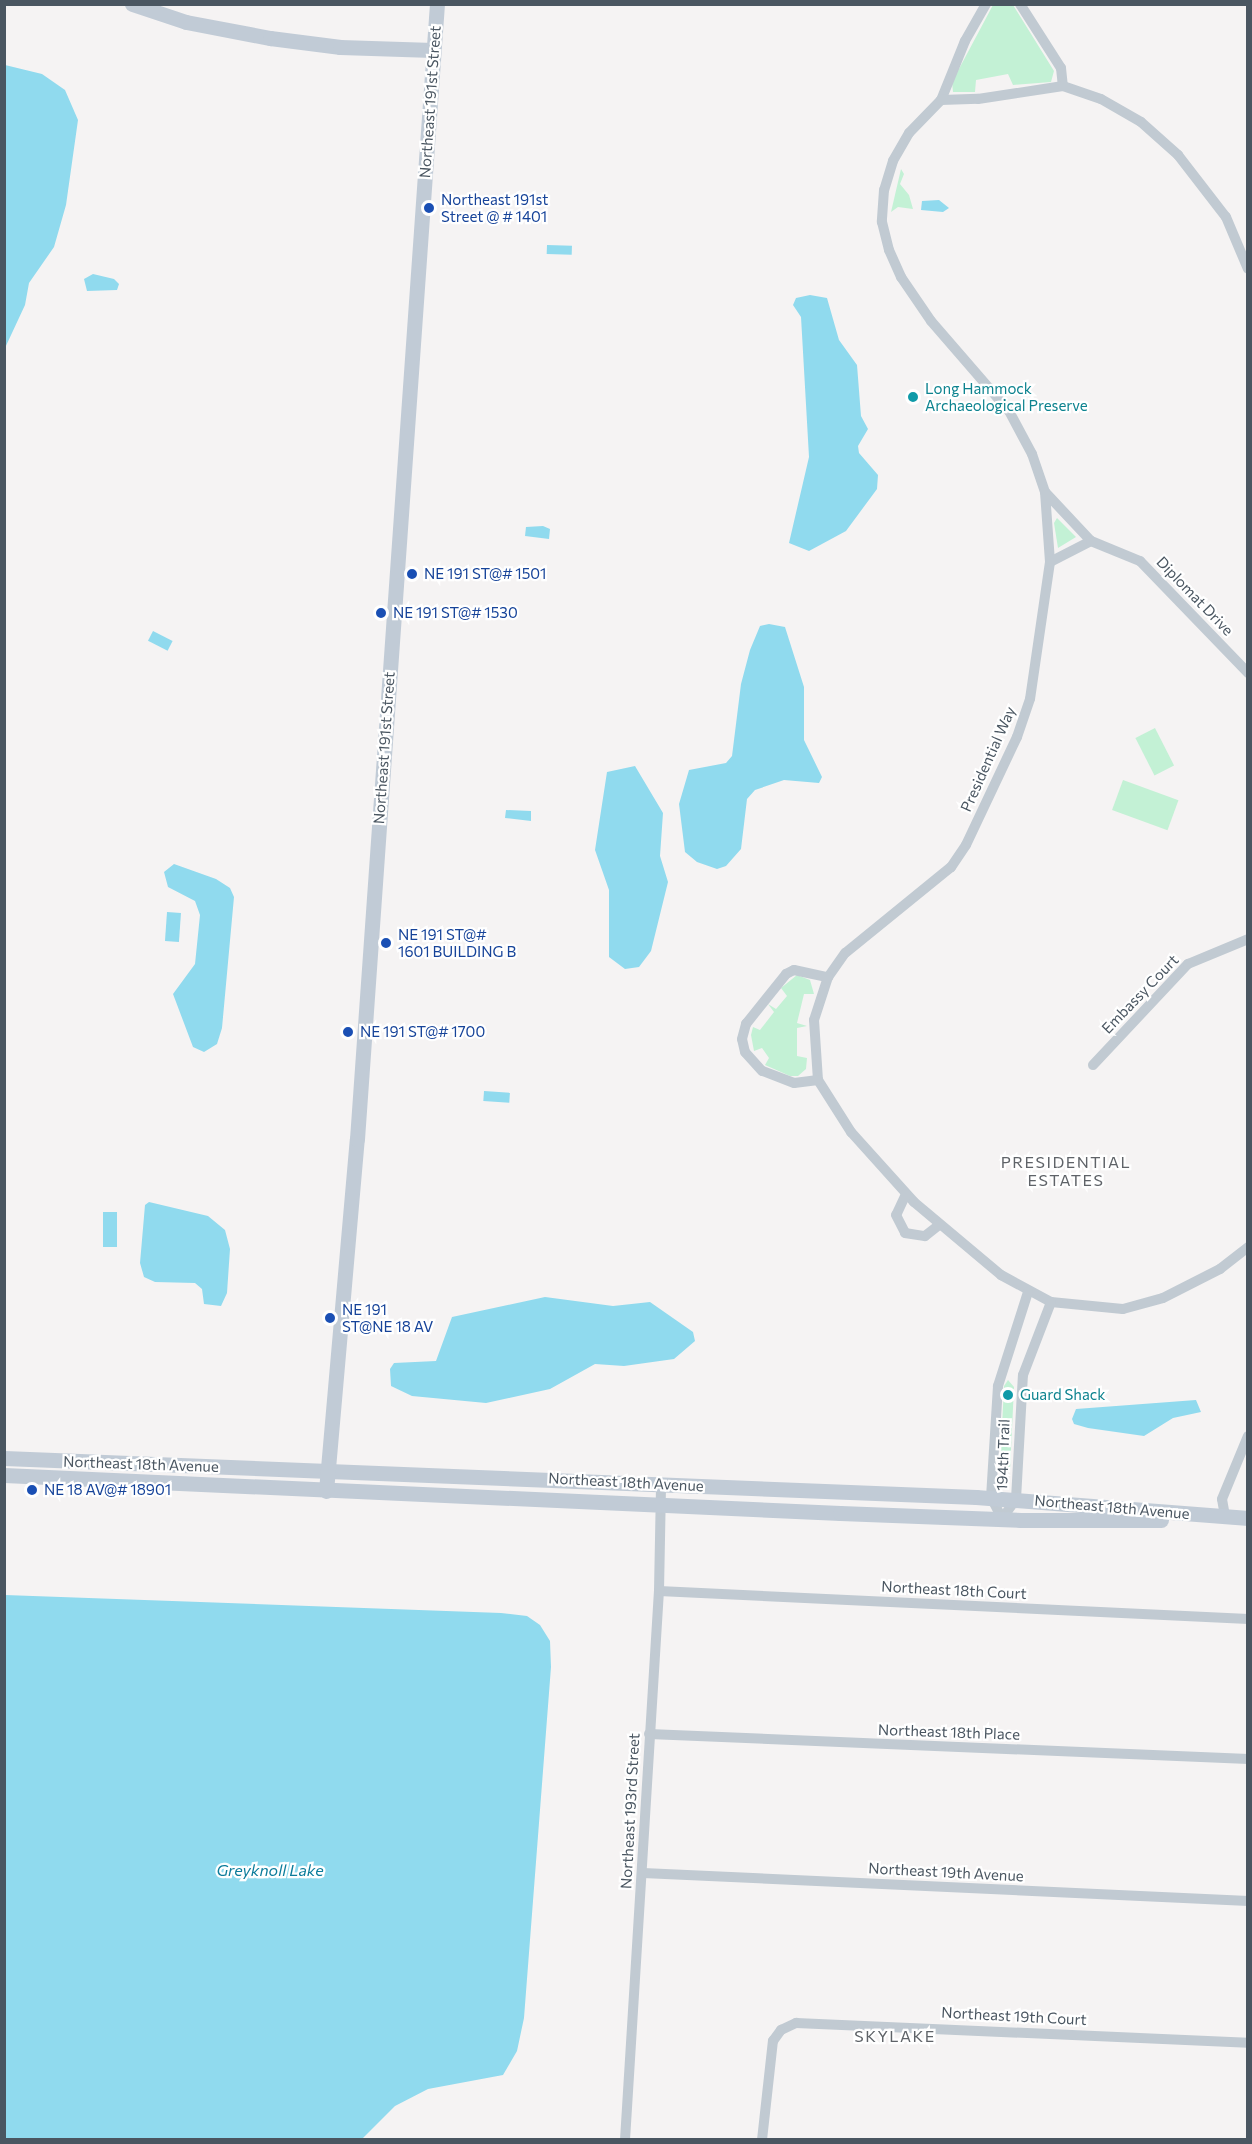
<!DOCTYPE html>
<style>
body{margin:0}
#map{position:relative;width:1252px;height:2144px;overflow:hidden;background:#f5f3f3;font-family:Commissioner,sans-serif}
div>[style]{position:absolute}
.green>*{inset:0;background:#c3f1d5;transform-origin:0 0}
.water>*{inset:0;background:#90daee;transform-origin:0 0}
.street>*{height:10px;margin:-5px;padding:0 5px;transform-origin:5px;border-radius:5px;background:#c1cad2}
.secondary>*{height:15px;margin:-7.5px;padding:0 7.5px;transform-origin:7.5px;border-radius:7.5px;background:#c1cbd6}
.dots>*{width:16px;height:16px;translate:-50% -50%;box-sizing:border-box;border:3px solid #fff;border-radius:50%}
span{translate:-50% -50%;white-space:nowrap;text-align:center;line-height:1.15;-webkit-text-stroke:4.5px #fff;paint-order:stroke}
.street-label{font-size:15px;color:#4a5661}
.transit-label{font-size:15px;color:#164399}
.left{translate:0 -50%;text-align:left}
.culture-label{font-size:15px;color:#0d838f}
.neighbourhood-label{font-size:16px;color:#5f6368;letter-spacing:1.5px}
.water-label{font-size:16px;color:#0c7c9b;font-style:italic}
.frame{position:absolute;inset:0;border:6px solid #4a5661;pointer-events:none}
</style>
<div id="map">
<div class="green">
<div style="clip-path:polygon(993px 5px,1013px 5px,1054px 71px,1051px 82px,1013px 85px,1008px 74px,976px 80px,975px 92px,953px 92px,952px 82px)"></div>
<div style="clip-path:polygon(901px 169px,904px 174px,900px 184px,909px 195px,913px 209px,898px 207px,891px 212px)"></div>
<div style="clip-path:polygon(1057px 518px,1076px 537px,1058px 548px,1054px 523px)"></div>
<div style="left:1155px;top:728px;width:42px;height:22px;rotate:63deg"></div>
<div style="left:1123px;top:780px;width:59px;height:32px;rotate:20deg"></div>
<div style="clip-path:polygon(797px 975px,810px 980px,814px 994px,804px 994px,797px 1023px,807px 1026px,797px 1028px,797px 1056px,807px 1058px,806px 1069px,798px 1076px,790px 1076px,765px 1065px,769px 1058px,762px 1048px,754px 1051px,751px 1035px,753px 1027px,760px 1030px,774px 1012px,768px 1004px,776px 1009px,787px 996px,781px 988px)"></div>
<div style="clip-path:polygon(1008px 1380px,1014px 1387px,1010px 1470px,1006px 1473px,1000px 1469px,1004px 1386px)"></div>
</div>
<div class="water">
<div style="clip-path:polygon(5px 65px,42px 74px,65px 90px,78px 120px,66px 205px,54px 247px,29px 283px,25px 305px,5px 348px)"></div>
<div style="clip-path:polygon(939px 200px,949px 208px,943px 212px,921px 210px,922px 201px)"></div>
<div style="left:547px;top:245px;width:25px;height:9px;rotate:2deg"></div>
<div style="clip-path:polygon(93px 274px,114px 279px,119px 284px,117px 290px,87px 291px,84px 279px)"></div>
<div style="clip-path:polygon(810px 295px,827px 298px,839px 340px,857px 365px,861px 416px,868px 429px,858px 446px,859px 453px,878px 475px,877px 489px,846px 531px,809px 551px,789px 543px,809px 457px,801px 317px,793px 305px,796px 298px)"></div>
<div style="clip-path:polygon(543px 526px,550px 529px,549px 539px,525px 536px,526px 527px)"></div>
<div style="clip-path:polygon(769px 624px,785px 627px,804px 687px,804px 740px,822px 777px,819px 783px,784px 780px,755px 790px,747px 799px,741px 849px,726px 866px,717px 869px,697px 862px,685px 852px,679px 804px,689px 770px,726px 763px,732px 756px,741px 684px,750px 650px,760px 626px)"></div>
<div style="left:153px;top:631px;width:22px;height:11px;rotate:27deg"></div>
<div style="clip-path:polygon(635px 766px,663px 813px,660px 856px,668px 882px,651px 951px,639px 967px,625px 969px,609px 957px,609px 890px,595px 850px,607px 772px)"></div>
<div style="clip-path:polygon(506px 810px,531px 811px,531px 821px,505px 818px)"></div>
<div style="clip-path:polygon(174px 864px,216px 879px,230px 888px,234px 897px,222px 1028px,217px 1044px,204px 1052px,193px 1047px,173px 994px,195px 964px,200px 915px,195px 901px,168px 887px,164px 872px)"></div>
<div style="left:167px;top:912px;width:14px;height:29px;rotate:4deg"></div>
<div style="left:484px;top:1091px;width:26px;height:10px;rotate:4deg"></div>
<div style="clip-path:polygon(149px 1202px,208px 1216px,225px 1230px,230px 1249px,227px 1293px,221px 1306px,204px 1304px,202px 1289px,195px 1283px,155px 1282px,144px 1277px,140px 1263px,145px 1205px)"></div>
<div style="left:103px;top:1212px;width:14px;height:35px"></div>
<div style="clip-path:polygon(545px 1297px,613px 1306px,650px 1302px,693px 1332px,695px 1341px,674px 1359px,624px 1366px,595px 1364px,550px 1389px,486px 1403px,412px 1396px,391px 1386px,390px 1369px,394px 1363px,436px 1361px,452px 1317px)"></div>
<div style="clip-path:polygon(1196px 1400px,1201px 1412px,1173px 1418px,1144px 1436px,1088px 1428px,1074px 1424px,1072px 1419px,1076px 1409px)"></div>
<div style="clip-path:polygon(5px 1595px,501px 1613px,527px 1616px,540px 1625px,550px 1641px,551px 1667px,524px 2018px,517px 2051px,503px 2075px,428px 2089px,395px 2106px,362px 2139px,5px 2139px)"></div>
</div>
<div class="street">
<div style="left:986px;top:4px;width:43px;rotate:119.6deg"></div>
<div style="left:965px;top:41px;width:64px;rotate:112.1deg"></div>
<div style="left:941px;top:100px;width:46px;rotate:134.1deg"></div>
<div style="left:909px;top:133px;width:32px;rotate:120deg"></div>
<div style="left:893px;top:161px;width:30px;rotate:107deg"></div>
<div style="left:884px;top:190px;width:32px;rotate:94deg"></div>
<div style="left:882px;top:222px;width:29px;rotate:76deg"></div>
<div style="left:889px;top:250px;width:30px;rotate:66deg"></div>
<div style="left:901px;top:277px;width:53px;rotate:55.7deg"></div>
<div style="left:931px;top:321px;width:119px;rotate:49.1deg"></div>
<div style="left:1009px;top:411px;width:49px;rotate:61.9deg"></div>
<div style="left:1032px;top:454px;width:40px;rotate:71.1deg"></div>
<div style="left:1045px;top:492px;width:67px;rotate:46.8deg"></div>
<div style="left:1020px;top:4px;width:76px;rotate:57.4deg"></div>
<div style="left:1061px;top:68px;width:18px;rotate:84deg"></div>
<div style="left:941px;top:100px;width:37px;rotate:-2deg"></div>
<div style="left:978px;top:99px;width:86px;rotate:-8.7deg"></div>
<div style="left:1063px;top:86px;width:40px;rotate:18.9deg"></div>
<div style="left:1101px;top:99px;width:46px;rotate:29.9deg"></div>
<div style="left:1141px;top:122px;width:50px;rotate:41.7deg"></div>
<div style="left:1178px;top:155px;width:78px;rotate:52.3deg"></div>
<div style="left:1226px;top:217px;width:56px;rotate:67.1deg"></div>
<div style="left:1045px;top:492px;width:70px;rotate:85.9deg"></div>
<div style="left:1050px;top:562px;width:138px;rotate:98.3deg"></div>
<div style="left:1030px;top:699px;width:40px;rotate:108.9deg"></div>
<div style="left:1017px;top:737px;width:119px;rotate:115.3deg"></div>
<div style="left:966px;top:845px;width:27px;rotate:124deg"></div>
<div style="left:951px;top:867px;width:136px;rotate:140.9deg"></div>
<div style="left:845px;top:953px;width:29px;rotate:125deg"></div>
<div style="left:828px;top:977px;width:45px;rotate:108deg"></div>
<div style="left:814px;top:1020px;width:60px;rotate:86.2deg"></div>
<div style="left:818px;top:1080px;width:62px;rotate:57.6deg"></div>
<div style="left:851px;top:1132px;width:94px;rotate:48deg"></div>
<div style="left:914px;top:1202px;width:114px;rotate:40deg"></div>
<div style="left:1001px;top:1275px;width:57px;rotate:28.4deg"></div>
<div style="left:1051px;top:1302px;width:72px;rotate:5.6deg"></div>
<div style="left:1123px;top:1309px;width:41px;rotate:-15.4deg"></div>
<div style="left:1163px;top:1298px;width:64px;rotate:-27deg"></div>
<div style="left:1220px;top:1269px;width:36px;rotate:-38deg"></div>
<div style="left:1050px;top:562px;width:46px;rotate:-27.1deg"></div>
<div style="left:1091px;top:541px;width:53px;rotate:22.2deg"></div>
<div style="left:1140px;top:561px;width:156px;rotate:46deg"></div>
<div style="left:1093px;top:1065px;width:139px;rotate:-46.8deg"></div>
<div style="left:1188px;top:964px;width:65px;rotate:-22.6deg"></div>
<div style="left:818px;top:1080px;width:24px;rotate:173deg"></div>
<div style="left:794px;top:1083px;width:34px;rotate:-159deg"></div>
<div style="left:762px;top:1071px;width:25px;rotate:-132deg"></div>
<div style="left:745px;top:1052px;width:13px;rotate:-103deg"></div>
<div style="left:742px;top:1039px;width:16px;rotate:-75deg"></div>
<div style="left:746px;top:1024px;width:64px;rotate:-51.3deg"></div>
<div style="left:786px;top:974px;width:9px;rotate:-27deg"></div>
<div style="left:794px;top:970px;width:35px;rotate:12deg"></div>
<div style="left:906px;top:1194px;width:23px;rotate:115deg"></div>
<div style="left:896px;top:1215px;width:20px;rotate:63deg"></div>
<div style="left:905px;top:1233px;width:20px;rotate:9deg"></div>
<div style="left:925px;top:1236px;width:18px;rotate:-38deg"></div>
<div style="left:1028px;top:1292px;width:99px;rotate:107.7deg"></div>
<div style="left:998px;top:1386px;width:111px;rotate:93.6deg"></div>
<div style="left:991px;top:1497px;width:25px;rotate:63deg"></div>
<div style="left:1002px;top:1519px;width:24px;rotate:-55deg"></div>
<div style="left:1016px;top:1499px;width:124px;rotate:-86.8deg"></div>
<div style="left:1023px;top:1375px;width:78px;rotate:-69deg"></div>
<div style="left:1225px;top:1516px;width:17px;rotate:-100deg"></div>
<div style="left:1222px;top:1499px;width:68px;rotate:-67.6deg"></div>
<div style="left:659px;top:1591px;width:590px;rotate:2.72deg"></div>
<div style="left:649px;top:1734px;width:600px;rotate:2.39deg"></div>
<div style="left:643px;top:1873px;width:606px;rotate:2.65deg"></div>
<div style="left:625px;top:2140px;width:550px;rotate:-86.46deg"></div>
<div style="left:659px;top:1591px;width:108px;rotate:-88.9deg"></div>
<div style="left:762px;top:2140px;width:100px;rotate:-83.7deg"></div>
<div style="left:773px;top:2041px;width:14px;rotate:-54deg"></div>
<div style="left:781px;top:2030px;width:17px;rotate:-25deg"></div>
<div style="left:796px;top:2023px;width:452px;rotate:2.5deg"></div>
</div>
<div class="secondary">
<div style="left:132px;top:4px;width:57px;rotate:18.4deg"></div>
<div style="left:186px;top:22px;width:86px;rotate:10.8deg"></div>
<div style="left:270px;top:38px;width:71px;rotate:7.3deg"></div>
<div style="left:340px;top:47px;width:93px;rotate:1.8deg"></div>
<div style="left:4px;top:1458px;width:973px;rotate:2.3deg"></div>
<div style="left:976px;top:1497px;width:273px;rotate:4.4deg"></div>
<div style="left:4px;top:1475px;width:837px;rotate:2.6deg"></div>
<div style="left:840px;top:1513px;width:181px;rotate:2.2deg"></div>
<div style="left:1021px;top:1520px;width:140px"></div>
<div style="left:326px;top:1491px;width:353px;rotate:-85deg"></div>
<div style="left:357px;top:1139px;width:1138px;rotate:-85.97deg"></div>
</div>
<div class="dots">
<div style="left:429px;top:208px;background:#1a4fb4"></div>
<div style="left:913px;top:397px;background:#0f9aa8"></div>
<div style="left:412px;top:574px;background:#1a4fb4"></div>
<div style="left:381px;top:613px;background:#1a4fb4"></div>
<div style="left:386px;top:943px;background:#1a4fb4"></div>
<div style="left:348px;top:1032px;background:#1a4fb4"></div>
<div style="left:330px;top:1318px;background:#1a4fb4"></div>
<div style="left:1008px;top:1395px;background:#0f9aa8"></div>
<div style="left:32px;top:1490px;background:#1a4fb4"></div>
</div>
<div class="street-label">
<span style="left:430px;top:102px;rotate:-86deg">Northeast 191st Street</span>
<span style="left:1195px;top:596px;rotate:46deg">Diplomat Drive</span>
<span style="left:384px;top:748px;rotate:-86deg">Northeast 191st Street</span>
<span style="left:988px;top:759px;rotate:-66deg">Presidential Way</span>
<span style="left:1140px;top:994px;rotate:-46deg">Embassy Court</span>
<span style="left:1003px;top:1455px;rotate:-88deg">194th Trail</span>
<span style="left:141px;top:1464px;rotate:2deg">Northeast 18th Avenue</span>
<span style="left:626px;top:1482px;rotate:3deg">Northeast 18th Avenue</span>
<span style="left:1112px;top:1507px;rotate:5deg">Northeast 18th Avenue</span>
<span style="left:954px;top:1590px;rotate:3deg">Northeast 18th Court</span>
<span style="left:949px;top:1732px;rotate:2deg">Northeast 18th Place</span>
<span style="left:630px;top:1811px;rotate:-87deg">Northeast 193rd Street</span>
<span style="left:946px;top:1872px;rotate:3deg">Northeast 19th Avenue</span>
<span style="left:1014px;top:2016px;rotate:3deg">Northeast 19th Court</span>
</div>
<div class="transit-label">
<span class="left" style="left:441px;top:208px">Northeast 191st<br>Street @ # 1401</span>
<span class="left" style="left:424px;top:574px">NE 191 ST@# 1501</span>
<span class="left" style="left:393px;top:613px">NE 191 ST@# 1530</span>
<span class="left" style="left:398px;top:943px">NE 191 ST@#<br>1601 BUILDING B</span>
<span class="left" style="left:360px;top:1032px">NE 191 ST@# 1700</span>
<span class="left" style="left:342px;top:1318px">NE 191<br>ST@NE 18 AV</span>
<span class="left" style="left:44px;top:1490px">NE 18 AV@# 18901</span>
</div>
<div class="culture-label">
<span class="left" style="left:925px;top:397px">Long Hammock<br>Archaeological Preserve</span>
<span class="left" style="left:1020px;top:1395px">Guard Shack</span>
</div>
<div class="neighbourhood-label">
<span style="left:1066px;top:1171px">PRESIDENTIAL<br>ESTATES</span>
<span style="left:895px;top:2036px">SKYLAKE</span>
</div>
<div class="water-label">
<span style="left:270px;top:1870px">Greyknoll Lake</span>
</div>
<div class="frame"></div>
</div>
